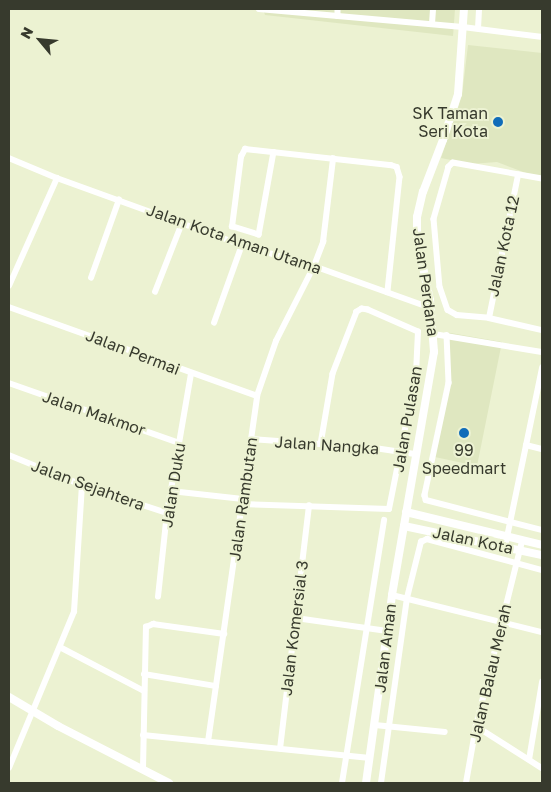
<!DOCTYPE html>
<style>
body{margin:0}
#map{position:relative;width:551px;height:792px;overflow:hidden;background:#ecf2d2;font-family:"Golos Text",sans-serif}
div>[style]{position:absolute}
.built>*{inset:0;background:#dfe7c0}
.minor>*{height:5.5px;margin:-2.75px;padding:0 2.75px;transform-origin:2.75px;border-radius:2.75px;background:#fff}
.tertiary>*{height:8px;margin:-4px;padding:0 4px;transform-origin:4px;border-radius:4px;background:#fff}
.dots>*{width:14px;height:14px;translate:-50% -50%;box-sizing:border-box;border:2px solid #ecf2d2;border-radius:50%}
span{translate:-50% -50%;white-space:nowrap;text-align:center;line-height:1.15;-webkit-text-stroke:4px #ecf2d2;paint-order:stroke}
.poi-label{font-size:16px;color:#373a2d}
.right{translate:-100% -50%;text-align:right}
.street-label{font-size:16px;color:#373a2d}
.frame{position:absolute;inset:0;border:10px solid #373a2d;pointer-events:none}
.north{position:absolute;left:15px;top:15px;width:50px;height:50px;-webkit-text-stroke:4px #ecf2d2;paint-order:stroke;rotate:298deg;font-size:14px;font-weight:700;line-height:20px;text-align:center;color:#373a2d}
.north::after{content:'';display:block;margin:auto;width:18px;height:22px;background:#373a2d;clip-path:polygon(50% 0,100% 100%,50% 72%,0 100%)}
</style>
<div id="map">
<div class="built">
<div style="clip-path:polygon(263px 9px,455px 9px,453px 36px,265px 15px)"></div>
<div style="clip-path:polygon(468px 45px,542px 53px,542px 179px,497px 162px,471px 164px,441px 158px,462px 95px)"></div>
<div style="clip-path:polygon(445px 332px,502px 342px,477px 466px,430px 456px,446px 382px)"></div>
</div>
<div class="minor">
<div style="left:259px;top:9px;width:79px;rotate:5.1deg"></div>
<div style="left:338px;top:9px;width:7px;rotate:90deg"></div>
<div style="left:338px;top:16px;width:125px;rotate:5deg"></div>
<div style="left:463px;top:27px;width:80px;rotate:7.2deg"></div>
<div style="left:432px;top:24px;width:15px;rotate:-86deg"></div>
<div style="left:478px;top:29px;width:20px;rotate:-87deg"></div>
<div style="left:274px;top:152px;width:84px;rotate:100.2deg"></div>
<div style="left:259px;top:235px;width:28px;rotate:-163deg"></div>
<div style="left:232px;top:227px;width:71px;rotate:-82.7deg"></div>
<div style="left:241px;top:157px;width:9px;rotate:-63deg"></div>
<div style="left:245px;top:149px;width:147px;rotate:6.3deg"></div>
<div style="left:391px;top:165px;width:6px;rotate:18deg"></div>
<div style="left:397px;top:167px;width:10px;rotate:73deg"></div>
<div style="left:400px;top:177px;width:116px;rotate:96deg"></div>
<div style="left:9px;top:158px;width:52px;rotate:22.6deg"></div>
<div style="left:57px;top:178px;width:197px;rotate:19.9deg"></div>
<div style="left:242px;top:245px;width:75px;rotate:16.3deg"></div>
<div style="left:314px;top:266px;width:124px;rotate:19.7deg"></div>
<div style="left:542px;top:179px;width:90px;rotate:-169.8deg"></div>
<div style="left:453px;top:163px;width:6px;rotate:135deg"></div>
<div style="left:449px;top:167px;width:54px;rotate:106.1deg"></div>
<div style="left:434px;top:219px;width:68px;rotate:85deg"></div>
<div style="left:440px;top:287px;width:24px;rotate:71deg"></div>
<div style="left:448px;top:310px;width:10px;rotate:29deg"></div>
<div style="left:457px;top:315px;width:32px;rotate:5deg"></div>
<div style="left:489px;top:318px;width:54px;rotate:12.8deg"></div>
<div style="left:91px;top:278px;width:83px;rotate:-70.3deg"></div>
<div style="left:9px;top:286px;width:118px;rotate:-66deg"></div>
<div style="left:155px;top:292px;width:74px;rotate:-68.6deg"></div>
<div style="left:9px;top:307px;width:263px;rotate:19.7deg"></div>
<div style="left:489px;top:318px;width:146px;rotate:-78.5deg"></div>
<div style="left:214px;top:323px;width:83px;rotate:-70.3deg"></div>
<div style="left:434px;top:334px;width:109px;rotate:9.5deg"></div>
<div style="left:447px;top:335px;width:48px;rotate:87.6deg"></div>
<div style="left:449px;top:383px;width:115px;rotate:102.1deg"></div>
<div style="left:425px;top:495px;width:5px;rotate:79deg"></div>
<div style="left:426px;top:500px;width:120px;rotate:14.5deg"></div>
<div style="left:9px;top:383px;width:180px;rotate:19.4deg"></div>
<div style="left:252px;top:439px;width:123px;rotate:4.2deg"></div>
<div style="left:375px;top:448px;width:40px;rotate:8.5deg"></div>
<div style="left:526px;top:445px;width:16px;rotate:14deg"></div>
<div style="left:9px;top:455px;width:79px;rotate:22.3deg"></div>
<div style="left:82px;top:485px;width:89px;rotate:18.2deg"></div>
<div style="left:171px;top:491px;width:72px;rotate:6.3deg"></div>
<div style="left:242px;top:504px;width:147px;rotate:1.9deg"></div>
<div style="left:389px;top:509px;width:138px;rotate:-78.7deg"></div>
<div style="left:416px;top:374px;width:42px;rotate:-87.3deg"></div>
<div style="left:418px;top:332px;width:55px;rotate:-156.3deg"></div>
<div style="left:368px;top:310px;width:6px;rotate:-171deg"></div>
<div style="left:362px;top:309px;width:6px;rotate:149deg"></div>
<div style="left:357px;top:312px;width:66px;rotate:111.2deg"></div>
<div style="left:333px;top:374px;width:71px;rotate:99.7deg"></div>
<div style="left:505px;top:547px;width:183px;rotate:-78.3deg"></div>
<div style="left:392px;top:595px;width:154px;rotate:13.9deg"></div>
<div style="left:158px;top:597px;width:84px;rotate:-83.9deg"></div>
<div style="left:167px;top:513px;width:141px;rotate:-80.2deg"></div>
<div style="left:296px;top:618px;width:92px;rotate:8.1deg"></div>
<div style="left:60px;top:647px;width:95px;rotate:27.6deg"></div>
<div style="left:144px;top:674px;width:73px;rotate:9.5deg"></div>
<div style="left:375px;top:725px;width:70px;rotate:5.7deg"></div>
<div style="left:476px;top:726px;width:78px;rotate:32.5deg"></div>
<div style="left:143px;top:735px;width:228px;rotate:5.8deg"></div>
<div style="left:208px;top:742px;width:349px;rotate:-81.9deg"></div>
<div style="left:257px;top:396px;width:58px;rotate:-70.9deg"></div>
<div style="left:276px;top:341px;width:84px;rotate:-63.1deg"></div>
<div style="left:314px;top:266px;width:26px;rotate:-69deg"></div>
<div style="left:323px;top:242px;width:84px;rotate:-83.1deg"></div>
<div style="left:280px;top:749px;width:245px;rotate:-83.2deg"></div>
<div style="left:529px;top:760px;width:79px;rotate:-80.5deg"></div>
<div style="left:9px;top:768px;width:169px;rotate:-67.4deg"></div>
<div style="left:74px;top:612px;width:127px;rotate:-86.4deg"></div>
<div style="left:143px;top:769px;width:142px;rotate:-88.8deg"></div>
<div style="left:146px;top:627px;width:8px;rotate:-23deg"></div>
<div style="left:153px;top:624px;width:72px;rotate:8deg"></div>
<div style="left:342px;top:783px;width:266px;rotate:-80.9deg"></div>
<div style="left:381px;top:783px;width:187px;rotate:-82deg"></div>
<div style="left:407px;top:598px;width:58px;rotate:-76deg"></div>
<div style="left:421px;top:542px;width:7px;rotate:-27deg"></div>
<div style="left:427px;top:539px;width:119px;rotate:15.1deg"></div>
<div style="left:466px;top:783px;width:58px;rotate:-80deg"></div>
<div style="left:476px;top:726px;width:191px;rotate:-76deg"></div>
</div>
<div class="tertiary">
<div style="left:406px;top:512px;width:140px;rotate:13.6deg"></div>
<div style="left:404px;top:526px;width:141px;rotate:11.9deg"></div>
<div style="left:9px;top:697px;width:57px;rotate:30.6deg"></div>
<div style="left:58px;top:726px;width:125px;rotate:27.2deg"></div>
<div style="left:366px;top:783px;width:190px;rotate:-82.1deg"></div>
<div style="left:392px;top:595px;width:247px;rotate:-80.2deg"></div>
<div style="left:434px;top:352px;width:52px;rotate:-94.4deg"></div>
<div style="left:430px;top:300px;width:62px;rotate:-102deg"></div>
<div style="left:417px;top:239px;width:22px;rotate:-90deg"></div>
<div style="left:417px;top:217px;width:26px;rotate:-77deg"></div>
<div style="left:423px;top:192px;width:56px;rotate:-69deg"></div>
<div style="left:443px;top:140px;width:48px;rotate:-71.9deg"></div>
<div style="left:458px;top:94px;width:85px;rotate:-86deg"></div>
</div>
<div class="dots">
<div style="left:498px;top:122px;background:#106cb9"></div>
<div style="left:464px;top:433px;background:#106cb9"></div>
</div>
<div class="poi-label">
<span class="right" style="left:488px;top:122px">SK Taman<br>Seri Kota</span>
<span style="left:464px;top:459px">99<br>Speedmart</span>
</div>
<div class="street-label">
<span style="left:234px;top:239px;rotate:19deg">Jalan Kota Aman Utama</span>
<span style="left:503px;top:246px;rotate:-78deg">Jalan Kota 12</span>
<span style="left:426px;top:282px;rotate:82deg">Jalan Perdana</span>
<span style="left:133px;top:352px;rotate:21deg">Jalan Permai</span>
<span style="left:94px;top:413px;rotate:19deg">Jalan Makmor</span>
<span style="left:407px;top:419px;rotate:-80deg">Jalan Pulasan</span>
<span style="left:327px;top:445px;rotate:4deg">Jalan Nangka</span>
<span style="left:88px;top:485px;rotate:20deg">Jalan Sejahtera</span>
<span style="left:173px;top:485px;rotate:-81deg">Jalan Duku</span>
<span style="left:243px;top:499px;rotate:-82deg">Jalan Rambutan</span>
<span style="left:473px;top:540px;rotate:12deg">Jalan Kota</span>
<span style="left:294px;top:628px;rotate:-83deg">Jalan Komersial 3</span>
<span style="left:385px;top:648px;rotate:-83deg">Jalan Aman</span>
<span style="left:490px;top:673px;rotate:-77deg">Jalan Balau Merah</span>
</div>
<div class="frame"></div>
<div class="north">N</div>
</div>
